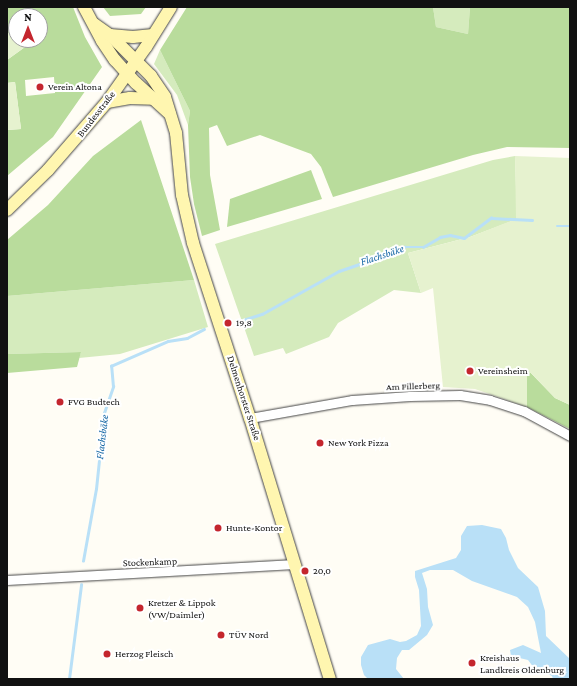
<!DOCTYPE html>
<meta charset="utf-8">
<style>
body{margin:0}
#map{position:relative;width:577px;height:686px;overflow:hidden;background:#fffdf5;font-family:"Crimson Pro",serif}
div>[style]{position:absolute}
.green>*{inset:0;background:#d5ebbd}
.forest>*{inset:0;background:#b9dc9c}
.pitch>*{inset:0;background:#e6f2cf}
.water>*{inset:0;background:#b9e0f7}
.stream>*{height:2.5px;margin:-1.25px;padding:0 1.25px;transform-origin:1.25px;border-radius:1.25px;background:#b9e0f7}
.roads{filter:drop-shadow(0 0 1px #444) drop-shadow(0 0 1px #444)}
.street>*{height:9px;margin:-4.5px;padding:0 4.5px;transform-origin:4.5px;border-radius:4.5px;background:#fff}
.secondary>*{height:12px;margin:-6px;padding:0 6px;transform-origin:6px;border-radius:6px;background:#fff6b0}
.dots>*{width:11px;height:11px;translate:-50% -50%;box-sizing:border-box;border:2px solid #fff;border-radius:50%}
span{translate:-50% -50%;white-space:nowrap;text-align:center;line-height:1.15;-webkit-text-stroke:4px #fff;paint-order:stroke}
.poi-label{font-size:10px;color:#111}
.left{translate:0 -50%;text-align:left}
.street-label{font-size:10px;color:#111}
.water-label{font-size:11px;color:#1768a6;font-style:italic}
.frame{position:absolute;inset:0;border:8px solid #111;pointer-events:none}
.north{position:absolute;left:8px;top:8px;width:40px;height:40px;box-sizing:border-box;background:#fff;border:1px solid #a0a0a0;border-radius:50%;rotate:0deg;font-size:11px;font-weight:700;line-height:16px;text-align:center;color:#111}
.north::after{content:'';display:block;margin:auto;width:14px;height:18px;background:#c4262e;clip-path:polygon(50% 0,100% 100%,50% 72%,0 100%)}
</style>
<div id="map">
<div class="green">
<div style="clip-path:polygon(433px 7px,470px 7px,468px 34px,436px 27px)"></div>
<div style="clip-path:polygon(160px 50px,190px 111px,188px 125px,177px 95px,154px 64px)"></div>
<div style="clip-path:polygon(515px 156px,517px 219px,470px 237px,408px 253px,421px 293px,394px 290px,338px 323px,329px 337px,286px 354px,283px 348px,254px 356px,215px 244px,493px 160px)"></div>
<div style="clip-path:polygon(194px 280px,208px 327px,120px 354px,79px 358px,81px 352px,7px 354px,7px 296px)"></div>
</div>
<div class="forest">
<div style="clip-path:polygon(evenodd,7px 7px,73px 7px,85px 37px,102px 67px,53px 137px,7px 176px,7px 130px,21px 129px,15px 82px,7px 83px,7px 60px,25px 47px,20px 40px,40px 40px,40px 16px,16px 16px,16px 34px,13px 30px,7px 34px,7px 7px,54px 77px,55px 93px,26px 96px,25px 80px,54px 77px)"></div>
<div style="clip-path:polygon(103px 7px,146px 7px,141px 14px,110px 16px)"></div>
<div style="clip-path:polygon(187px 7px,433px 7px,436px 27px,468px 34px,470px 7px,570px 7px,570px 148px,507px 147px,473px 155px,333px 197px,321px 167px,311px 154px,260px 135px,227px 146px,217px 125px,209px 128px,210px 175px,220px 230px,202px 236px,194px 204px,190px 177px,188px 125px,190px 111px,160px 50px)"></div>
<div style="clip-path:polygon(141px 120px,194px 280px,7px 296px,7px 240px,48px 205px,93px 156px)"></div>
<div style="clip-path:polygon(311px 170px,322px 199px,227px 227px,230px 199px)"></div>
<div style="clip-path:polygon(81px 352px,77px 367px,7px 373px,7px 354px)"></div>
<div style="clip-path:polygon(527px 369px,555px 398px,570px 405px,570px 429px,527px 407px)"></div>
</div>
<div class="pitch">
<div style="clip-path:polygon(13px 30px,16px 34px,16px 40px,20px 40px,25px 47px,7px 60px,7px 34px)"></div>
<div style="clip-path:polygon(15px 82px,21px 129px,7px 130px,7px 83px)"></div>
<div style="clip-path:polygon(515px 156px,570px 158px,570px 405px,555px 398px,527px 369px,527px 407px,475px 389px,443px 387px,433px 288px,421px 293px,408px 253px,470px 237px,516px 219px)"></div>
</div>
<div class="water">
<div style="clip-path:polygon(482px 525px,501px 529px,506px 538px,509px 550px,518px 568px,538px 587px,545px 611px,546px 636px,570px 659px,570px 679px,553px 679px,552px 676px,534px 668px,528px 660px,511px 656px,510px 650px,523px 645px,541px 653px,535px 622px,528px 607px,517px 597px,472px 581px,453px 570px,430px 570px,422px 573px,427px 589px,428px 607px,433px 625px,427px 635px,409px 650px,402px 650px,397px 658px,396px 669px,404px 679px,368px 679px,364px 675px,361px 665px,361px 657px,368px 645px,390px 639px,400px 642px,406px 641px,417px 635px,421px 626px,419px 590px,415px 577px,415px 571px,456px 558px,461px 550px,461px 536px,467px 526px)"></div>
</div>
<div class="stream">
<div style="left:557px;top:226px;width:13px"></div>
<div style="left:237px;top:322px;width:26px;rotate:-18deg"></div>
<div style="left:262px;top:314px;width:88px;rotate:-29.2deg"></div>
<div style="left:339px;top:271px;width:28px;rotate:-19deg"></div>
<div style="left:365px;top:262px;width:9px;rotate:-36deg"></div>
<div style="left:372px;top:257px;width:17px;rotate:-10deg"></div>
<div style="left:389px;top:254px;width:17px;rotate:-25deg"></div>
<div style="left:404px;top:247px;width:19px"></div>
<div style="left:423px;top:247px;width:20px;rotate:-30deg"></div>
<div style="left:440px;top:237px;width:10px;rotate:-11deg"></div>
<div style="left:450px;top:235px;width:14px;rotate:12deg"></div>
<div style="left:464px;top:238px;width:34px;rotate:-37deg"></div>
<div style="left:491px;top:218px;width:41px;rotate:2.8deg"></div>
<div style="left:83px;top:561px;width:73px;rotate:-79.8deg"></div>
<div style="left:96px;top:489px;width:76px;rotate:-84deg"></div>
<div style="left:104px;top:413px;width:28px;rotate:-71deg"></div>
<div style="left:113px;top:387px;width:21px;rotate:-95deg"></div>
<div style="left:111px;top:366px;width:62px;rotate:-23.7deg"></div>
<div style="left:168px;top:341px;width:19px;rotate:-9deg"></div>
<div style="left:187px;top:338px;width:19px;rotate:-28deg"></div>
<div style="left:69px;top:679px;width:95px;rotate:-82.7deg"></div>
</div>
<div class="roads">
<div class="street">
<div style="left:250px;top:418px;width:104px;rotate:-10deg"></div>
<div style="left:352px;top:400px;width:58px;rotate:-3.9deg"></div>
<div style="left:410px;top:396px;width:50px;rotate:-1.1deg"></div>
<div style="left:460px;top:395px;width:30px;rotate:9deg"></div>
<div style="left:490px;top:400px;width:36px;rotate:18deg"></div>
<div style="left:524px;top:411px;width:52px;rotate:28.5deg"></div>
<div style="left:7px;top:580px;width:288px;rotate:-3.2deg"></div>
</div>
<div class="secondary">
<div style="left:84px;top:7px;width:38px;rotate:62deg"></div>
<div style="left:102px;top:41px;width:23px;rotate:56deg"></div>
<div style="left:115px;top:60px;width:31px;rotate:48deg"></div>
<div style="left:136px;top:83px;width:46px;rotate:42.4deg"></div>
<div style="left:94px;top:24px;width:19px;rotate:35deg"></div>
<div style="left:110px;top:35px;width:58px;rotate:45deg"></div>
<div style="left:151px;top:76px;width:25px;rotate:56deg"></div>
<div style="left:165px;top:97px;width:38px;rotate:73deg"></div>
<div style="left:176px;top:133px;width:62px;rotate:84.5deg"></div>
<div style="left:182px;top:195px;width:49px;rotate:77.1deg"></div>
<div style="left:193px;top:243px;width:184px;rotate:72deg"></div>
<div style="left:250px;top:418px;width:273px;rotate:73deg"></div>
<div style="left:110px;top:35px;width:23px;rotate:5deg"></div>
<div style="left:133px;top:37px;width:20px;rotate:-6deg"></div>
<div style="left:107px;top:102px;width:23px;rotate:-10deg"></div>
<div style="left:130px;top:98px;width:23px;rotate:2deg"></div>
<div style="left:7px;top:210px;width:57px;rotate:-44.3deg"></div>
<div style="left:48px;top:170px;width:90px;rotate:-49.1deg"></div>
<div style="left:107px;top:102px;width:67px;rotate:-54.7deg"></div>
<div style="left:146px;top:47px;width:47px;rotate:-58deg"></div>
</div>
</div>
<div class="dots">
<div style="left:40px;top:87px;background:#c4262e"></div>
<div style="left:228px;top:323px;background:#c4262e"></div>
<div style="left:470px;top:371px;background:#c4262e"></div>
<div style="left:60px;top:402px;background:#c4262e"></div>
<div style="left:320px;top:443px;background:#c4262e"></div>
<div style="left:218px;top:528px;background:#c4262e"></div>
<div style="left:305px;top:571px;background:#c4262e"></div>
<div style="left:140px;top:608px;background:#c4262e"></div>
<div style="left:221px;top:635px;background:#c4262e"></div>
<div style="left:107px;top:654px;background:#c4262e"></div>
<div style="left:472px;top:663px;background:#c4262e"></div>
</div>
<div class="poi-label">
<span class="left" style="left:48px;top:87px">Verein Altona</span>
<span class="left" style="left:236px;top:323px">19,8</span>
<span class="left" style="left:478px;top:371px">Vereinsheim</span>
<span class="left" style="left:68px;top:402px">FVG Budtech</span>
<span class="left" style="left:328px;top:443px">New York Pizza</span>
<span class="left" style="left:226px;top:528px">Hunte-Kontor</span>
<span class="left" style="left:313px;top:571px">20,0</span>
<span class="left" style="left:148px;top:608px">Kretzer &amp; Lippok<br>(VW/Daimler)</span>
<span class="left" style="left:229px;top:635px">TÜV Nord</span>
<span class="left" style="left:115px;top:654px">Herzog Fleisch</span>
<span class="left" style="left:480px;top:663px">Kreishaus<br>Landkreis Oldenburg</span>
</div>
<div class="street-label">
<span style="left:96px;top:114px;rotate:-52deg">Bundesstraße</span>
<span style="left:413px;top:386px;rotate:-2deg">Am Fillerberg</span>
<span style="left:244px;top:398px;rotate:72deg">Delmenhorster Straße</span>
<span style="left:150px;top:562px;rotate:-2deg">Stockenkamp</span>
</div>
<div class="water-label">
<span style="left:382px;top:255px;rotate:-18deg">Flachsbäke</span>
<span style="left:102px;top:437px;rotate:-83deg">Flachsbäke</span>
</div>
<div class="frame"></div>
<div class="north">N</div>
</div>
